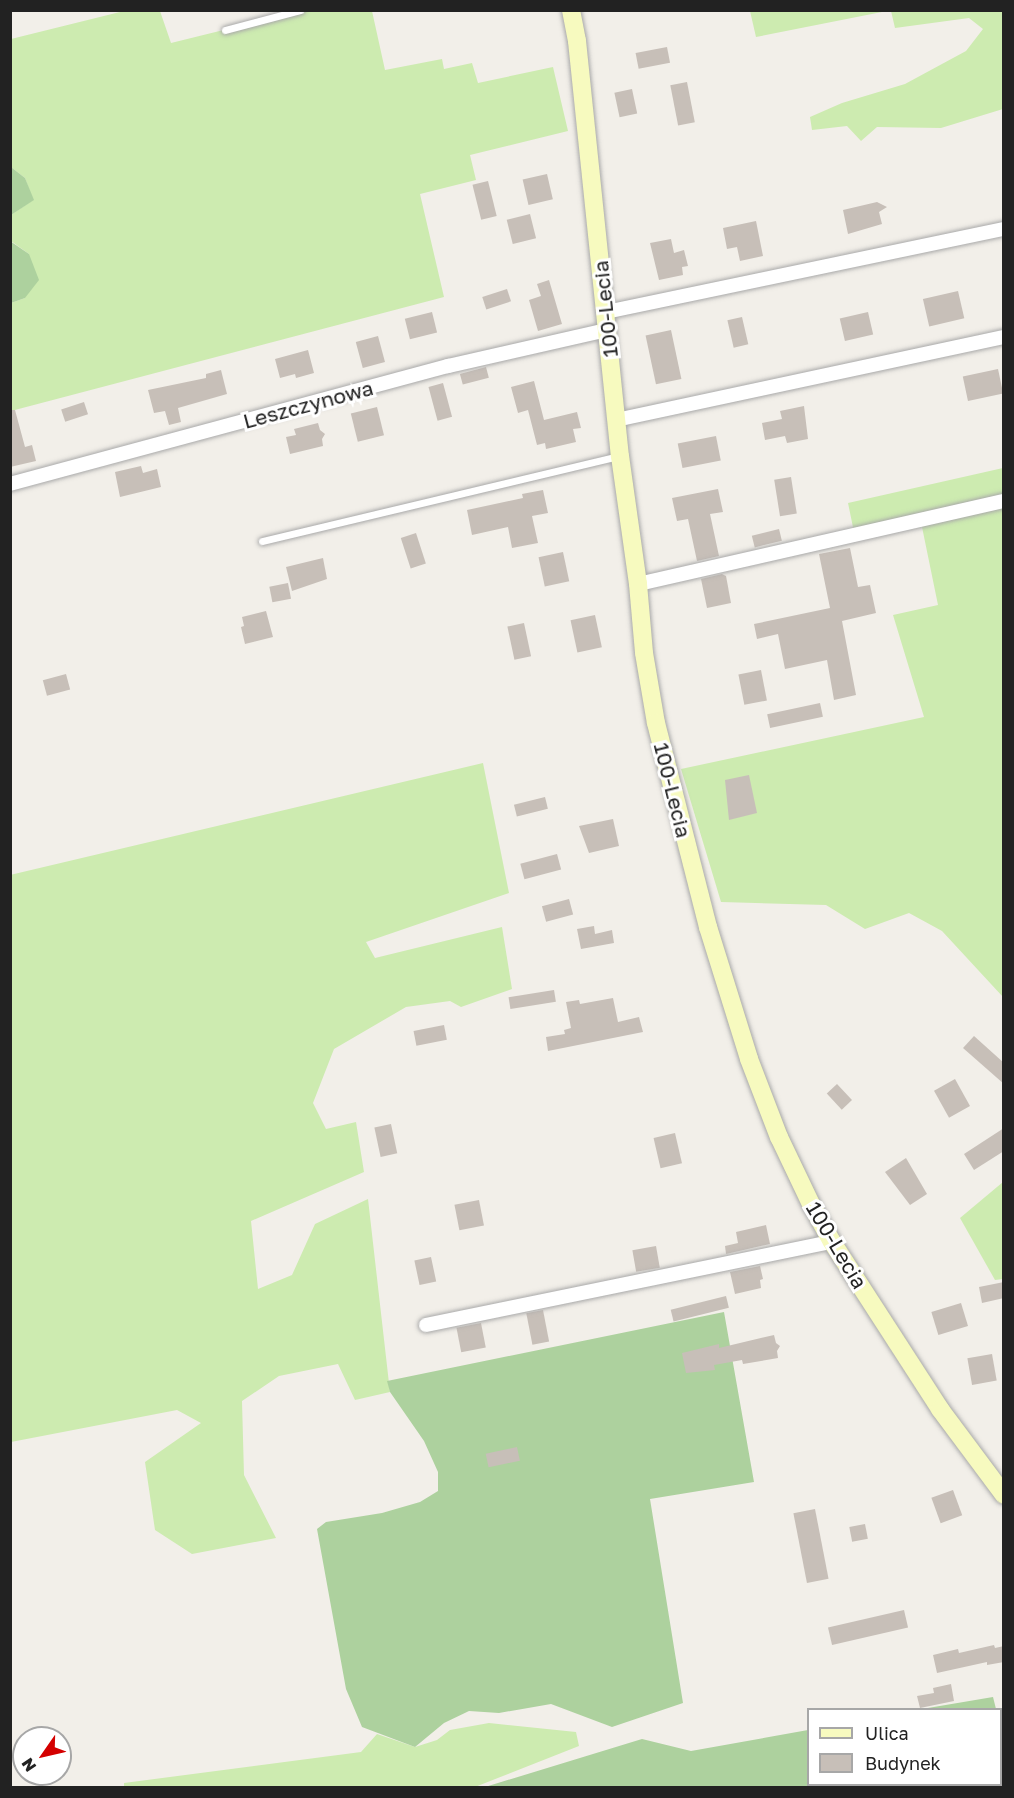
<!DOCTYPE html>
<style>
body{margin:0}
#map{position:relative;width:1014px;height:1798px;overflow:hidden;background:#f2efe9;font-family:"Golos Text",sans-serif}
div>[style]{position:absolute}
.grass>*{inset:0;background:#cdebb0}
.forest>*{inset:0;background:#add19e}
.building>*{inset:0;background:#c7bfb8;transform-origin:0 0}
.roads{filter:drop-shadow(0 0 2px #a9a9a9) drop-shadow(0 0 2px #a9a9a9)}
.lane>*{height:7px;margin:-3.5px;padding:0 3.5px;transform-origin:3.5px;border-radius:3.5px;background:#fff}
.street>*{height:14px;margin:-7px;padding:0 7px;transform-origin:7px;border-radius:7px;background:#fff}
.secondary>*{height:18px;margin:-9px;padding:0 9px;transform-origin:9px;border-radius:9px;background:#f7fabf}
span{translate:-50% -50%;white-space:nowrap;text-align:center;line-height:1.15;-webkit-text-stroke:6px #fff;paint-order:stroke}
.street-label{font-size:21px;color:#222}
.frame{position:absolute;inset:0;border:12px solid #222;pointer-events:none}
.legend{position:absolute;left:807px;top:1708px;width:195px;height:78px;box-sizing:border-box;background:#fff;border:2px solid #a7a7a7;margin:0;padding:8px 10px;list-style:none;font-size:18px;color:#222}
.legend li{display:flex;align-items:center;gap:12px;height:30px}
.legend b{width:30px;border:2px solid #a7a7a7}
.north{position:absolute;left:12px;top:1726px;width:60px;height:60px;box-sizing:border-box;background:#fff;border:2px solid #a7a7a7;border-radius:50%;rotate:236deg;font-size:16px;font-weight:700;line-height:24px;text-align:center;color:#222}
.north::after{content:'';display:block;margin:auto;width:21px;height:27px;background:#d40000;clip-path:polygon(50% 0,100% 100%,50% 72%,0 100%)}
</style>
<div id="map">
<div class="grass">
<div style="clip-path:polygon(124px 11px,160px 11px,171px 43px,300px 11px,372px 11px,385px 70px,442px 59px,444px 69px,472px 63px,478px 83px,553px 67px,568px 131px,470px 155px,476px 180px,420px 194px,444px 297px,11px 411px,11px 303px,25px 298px,29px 254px,11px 241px,11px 215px,33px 200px,25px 178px,11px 167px,11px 39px)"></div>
<div style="clip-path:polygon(750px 11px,750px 10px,887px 11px,756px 37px)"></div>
<div style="clip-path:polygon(891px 11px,1003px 11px,1003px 109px,941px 128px,877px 127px,861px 141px,847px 126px,812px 130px,810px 117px,842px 103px,905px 84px,966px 51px,983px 29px,969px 18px,895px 28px)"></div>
<div style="clip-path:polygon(1003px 468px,1003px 997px,942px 931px,909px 913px,865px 929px,826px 905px,721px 902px,681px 769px,924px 717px,893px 615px,938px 605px,922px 527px,855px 537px,848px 503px)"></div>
<div style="clip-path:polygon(483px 763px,509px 893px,366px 942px,375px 958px,502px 927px,512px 989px,461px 1007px,450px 1001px,406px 1007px,334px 1049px,313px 1103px,326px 1129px,356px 1122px,364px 1172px,251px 1221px,258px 1289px,292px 1275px,315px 1224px,368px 1199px,390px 1392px,355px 1400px,338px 1364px,279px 1376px,242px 1401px,244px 1475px,276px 1538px,192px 1554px,155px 1530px,145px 1462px,201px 1423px,177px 1410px,11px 1442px,10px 875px)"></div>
<div style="clip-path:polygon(1003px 1182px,1003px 1279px,995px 1280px,960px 1218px)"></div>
<div style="clip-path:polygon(489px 1723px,576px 1732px,579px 1746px,475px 1787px,124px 1788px,124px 1783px,361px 1752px,377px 1734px,415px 1747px,437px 1740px,450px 1730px)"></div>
</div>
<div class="forest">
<div style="clip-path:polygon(11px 167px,25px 178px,34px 200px,11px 215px)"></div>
<div style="clip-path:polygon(10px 241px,29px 254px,39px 280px,25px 298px,11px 303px)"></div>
<div style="clip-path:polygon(724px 1312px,754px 1482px,650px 1499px,683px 1703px,612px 1727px,551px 1704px,499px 1713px,469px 1711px,444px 1723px,415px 1747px,362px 1727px,346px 1689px,317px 1529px,326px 1522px,382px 1513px,420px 1502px,438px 1491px,438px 1472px,424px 1441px,390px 1392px,387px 1381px)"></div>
<div style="clip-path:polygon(993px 1697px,996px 1709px,922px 1709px)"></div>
<div style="clip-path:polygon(1001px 1725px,1003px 1737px,1003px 1787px,485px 1787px,642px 1739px,691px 1751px,808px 1730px,808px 1784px,1000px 1784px)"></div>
</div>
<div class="building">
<div style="left:667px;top:47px;width:16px;height:32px;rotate:79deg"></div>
<div style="left:687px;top:82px;width:41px;height:17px;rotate:79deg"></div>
<div style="left:632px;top:89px;width:25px;height:18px;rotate:78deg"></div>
<div style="left:547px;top:174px;width:26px;height:25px;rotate:77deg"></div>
<div style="left:488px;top:181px;width:36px;height:16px;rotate:76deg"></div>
<div style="clip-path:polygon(877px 202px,887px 207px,879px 212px,882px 224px,848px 234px,843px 210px)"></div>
<div style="left:530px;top:214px;width:25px;height:24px;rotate:76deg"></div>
<div style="clip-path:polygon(756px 221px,763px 256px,740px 261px,737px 247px,727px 249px,723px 228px)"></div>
<div style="clip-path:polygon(671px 239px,674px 253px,684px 250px,688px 266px,682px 267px,683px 275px,659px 280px,650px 243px)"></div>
<div style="clip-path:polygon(549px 280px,562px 324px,538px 331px,529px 300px,541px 296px,537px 284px)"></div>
<div style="left:507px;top:289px;width:13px;height:26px;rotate:72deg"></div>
<div style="left:958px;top:291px;width:28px;height:36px;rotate:77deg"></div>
<div style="left:432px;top:312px;width:21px;height:28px;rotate:76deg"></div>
<div style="left:868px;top:312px;width:23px;height:29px;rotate:77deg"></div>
<div style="left:742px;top:317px;width:28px;height:15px;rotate:77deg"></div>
<div style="left:671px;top:330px;width:50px;height:26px;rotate:78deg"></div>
<div style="left:378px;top:336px;width:27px;height:23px;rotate:75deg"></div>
<div style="clip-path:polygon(308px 350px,314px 373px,296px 378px,295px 374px,280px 378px,275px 359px)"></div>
<div style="left:486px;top:367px;width:11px;height:27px;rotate:75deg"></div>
<div style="left:998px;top:369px;width:25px;height:36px;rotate:78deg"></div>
<div style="clip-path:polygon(221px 370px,227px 394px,178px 408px,181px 422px,169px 425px,165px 411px,154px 413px,148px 390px,206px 378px,206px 374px)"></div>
<div style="clip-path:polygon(534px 381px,544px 420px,577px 412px,581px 428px,573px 429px,576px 442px,546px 449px,545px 443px,537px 445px,528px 410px,518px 413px,511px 387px)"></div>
<div style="left:443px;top:383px;width:35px;height:15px;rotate:75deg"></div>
<div style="left:84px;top:402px;width:13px;height:24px;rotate:72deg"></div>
<div style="clip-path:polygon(804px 406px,808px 439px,787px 443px,785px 436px,765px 440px,762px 423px,782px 419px,780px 411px)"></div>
<div style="left:377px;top:407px;width:29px;height:27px;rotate:76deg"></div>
<div style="clip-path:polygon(10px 410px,15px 410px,25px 447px,32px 445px,36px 461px,10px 467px)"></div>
<div style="clip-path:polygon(318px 423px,320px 430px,325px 434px,322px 439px,323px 446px,290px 454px,286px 437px,296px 435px,294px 429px)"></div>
<div style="left:716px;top:436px;width:25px;height:39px;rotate:79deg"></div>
<div style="clip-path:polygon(141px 466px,143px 473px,157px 469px,161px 487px,120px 497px,115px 472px)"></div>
<div style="left:791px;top:477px;width:37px;height:17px;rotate:81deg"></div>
<div style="clip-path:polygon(718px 489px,723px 512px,710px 514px,719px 556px,697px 561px,688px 519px,677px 521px,672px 498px)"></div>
<div style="clip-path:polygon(543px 490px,548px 513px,532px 516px,538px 543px,512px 548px,508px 527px,472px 535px,467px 510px,523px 498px,522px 494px)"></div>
<div style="left:779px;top:529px;width:12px;height:28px;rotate:76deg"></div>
<div style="left:416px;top:533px;width:32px;height:16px;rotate:72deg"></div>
<div style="clip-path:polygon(850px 548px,858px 587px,870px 585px,876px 613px,842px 621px,856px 695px,834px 700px,827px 660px,785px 669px,778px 634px,757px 639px,754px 624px,830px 608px,819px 554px)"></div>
<div style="left:563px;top:552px;width:30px;height:25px;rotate:78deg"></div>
<div style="clip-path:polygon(323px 558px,327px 579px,292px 591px,286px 567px)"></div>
<div style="clip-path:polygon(722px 574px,726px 576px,731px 603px,707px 608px,701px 579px)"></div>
<div style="left:288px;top:583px;width:16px;height:19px;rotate:79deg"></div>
<div style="clip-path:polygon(266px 611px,273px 637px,245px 644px,241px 627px,244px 626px,242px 617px)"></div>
<div style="left:595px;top:615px;width:33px;height:25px;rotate:78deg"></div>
<div style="left:524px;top:623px;width:34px;height:17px;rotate:78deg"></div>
<div style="left:761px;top:670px;width:31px;height:23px;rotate:79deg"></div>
<div style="left:66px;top:674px;width:16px;height:24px;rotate:75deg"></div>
<div style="left:820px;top:703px;width:14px;height:54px;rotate:78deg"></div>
<div style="clip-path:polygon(749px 775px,757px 813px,729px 820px,725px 780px)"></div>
<div style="left:545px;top:797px;width:12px;height:32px;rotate:76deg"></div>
<div style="clip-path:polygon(613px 819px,619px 846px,589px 853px,579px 826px)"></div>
<div style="left:557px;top:854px;width:16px;height:38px;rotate:75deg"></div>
<div style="left:569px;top:899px;width:16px;height:28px;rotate:75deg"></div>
<div style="clip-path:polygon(594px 926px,595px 934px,612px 930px,614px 943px,581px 949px,577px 929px)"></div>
<div style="left:554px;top:990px;width:12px;height:46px;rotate:81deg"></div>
<div style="clip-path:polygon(613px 998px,618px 1022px,639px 1017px,643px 1032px,548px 1051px,546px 1037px,565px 1034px,564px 1030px,571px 1028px,566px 1002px,579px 1000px,580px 1004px)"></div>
<div style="left:444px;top:1025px;width:15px;height:31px;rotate:79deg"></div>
<div style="clip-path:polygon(974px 1036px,1004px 1063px,1004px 1084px,963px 1048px)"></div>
<div style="left:955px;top:1079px;width:31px;height:24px;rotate:61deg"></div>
<div style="left:837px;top:1084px;width:22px;height:14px;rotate:47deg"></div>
<div style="left:391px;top:1124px;width:30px;height:17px;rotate:78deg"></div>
<div style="clip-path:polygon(1004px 1128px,1004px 1151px,974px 1170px,964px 1154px)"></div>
<div style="left:675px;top:1133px;width:31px;height:22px;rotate:77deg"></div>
<div style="clip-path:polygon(906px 1158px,927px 1194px,910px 1205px,885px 1172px)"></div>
<div style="left:479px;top:1200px;width:26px;height:25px;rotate:79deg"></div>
<div style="clip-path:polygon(766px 1225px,770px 1244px,726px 1254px,725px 1246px,738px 1243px,736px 1232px)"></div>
<div style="left:656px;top:1246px;width:22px;height:24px;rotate:80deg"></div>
<div style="left:431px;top:1257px;width:25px;height:17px;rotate:78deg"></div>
<div style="clip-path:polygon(760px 1266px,763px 1279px,760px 1280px,761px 1288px,735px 1294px,730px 1272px)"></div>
<div style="clip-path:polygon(1004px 1282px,1004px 1298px,982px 1303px,979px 1287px)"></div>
<div style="left:726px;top:1296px;width:12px;height:57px;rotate:76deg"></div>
<div style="left:961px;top:1303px;width:24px;height:31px;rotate:73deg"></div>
<div style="left:543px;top:1310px;width:32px;height:17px;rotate:79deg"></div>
<div style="left:481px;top:1323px;width:25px;height:25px;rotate:79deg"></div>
<div style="clip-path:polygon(774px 1335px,776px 1343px,780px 1346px,777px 1351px,778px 1358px,743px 1364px,742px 1360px,714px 1365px,715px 1370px,686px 1373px,682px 1353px,719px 1344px,719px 1348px)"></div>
<div style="left:992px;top:1354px;width:27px;height:25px;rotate:80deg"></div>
<div style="left:517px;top:1447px;width:14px;height:32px;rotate:78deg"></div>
<div style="left:953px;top:1490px;width:27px;height:23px;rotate:70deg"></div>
<div style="left:815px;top:1509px;width:71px;height:22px;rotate:79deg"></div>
<div style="left:865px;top:1524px;width:15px;height:16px;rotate:79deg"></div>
<div style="left:904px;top:1610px;width:18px;height:78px;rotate:77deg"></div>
<div style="clip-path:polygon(994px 1645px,995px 1648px,1004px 1646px,1004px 1662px,987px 1665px,987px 1662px,937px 1673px,933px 1655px,958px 1649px,959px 1653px)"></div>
<div style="clip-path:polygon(951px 1684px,954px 1701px,920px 1708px,917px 1696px,934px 1693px,933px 1688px)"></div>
</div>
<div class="roads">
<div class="lane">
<div style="left:225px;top:30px;width:78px;rotate:-14.9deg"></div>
<div style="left:262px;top:541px;width:368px;rotate:-13.4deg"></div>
</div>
<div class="street">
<div style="left:606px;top:312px;width:407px;rotate:-11.8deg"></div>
<div style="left:616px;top:420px;width:397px;rotate:-12.1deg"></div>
<div style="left:10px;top:484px;width:454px;rotate:-15.1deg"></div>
<div style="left:448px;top:366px;width:163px;rotate:-12.8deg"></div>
<div style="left:638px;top:584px;width:375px;rotate:-12.8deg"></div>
<div style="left:426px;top:1325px;width:414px;rotate:-11.6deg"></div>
</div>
<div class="secondary">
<div style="left:571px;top:10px;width:32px;rotate:79deg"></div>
<div style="left:577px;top:41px;width:417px;rotate:84.1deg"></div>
<div style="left:620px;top:456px;width:129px;rotate:82deg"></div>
<div style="left:638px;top:584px;width:69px;rotate:85deg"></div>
<div style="left:644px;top:653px;width:71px;rotate:80.3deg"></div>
<div style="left:656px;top:723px;width:211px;rotate:75.7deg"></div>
<div style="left:708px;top:927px;width:138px;rotate:72.7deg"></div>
<div style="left:749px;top:1059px;width:84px;rotate:69deg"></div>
<div style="left:779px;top:1137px;width:74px;rotate:64.5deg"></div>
<div style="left:811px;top:1204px;width:43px;rotate:61.1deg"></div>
<div style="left:832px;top:1242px;width:199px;rotate:57.1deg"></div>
<div style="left:940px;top:1409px;width:107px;rotate:53.3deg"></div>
</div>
</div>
<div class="street-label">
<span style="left:605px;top:309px;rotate:-96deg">100-Lecia</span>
<span style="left:308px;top:404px;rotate:-15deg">Leszczynowa</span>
<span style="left:673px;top:790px;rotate:76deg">100-Lecia</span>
<span style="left:837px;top:1245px;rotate:59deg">100-Lecia</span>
</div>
<div class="frame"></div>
<ul class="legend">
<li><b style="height:8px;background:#f7fabf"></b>Ulica</li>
<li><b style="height:16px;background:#c7bfb8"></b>Budynek</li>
</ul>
<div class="north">N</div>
</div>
